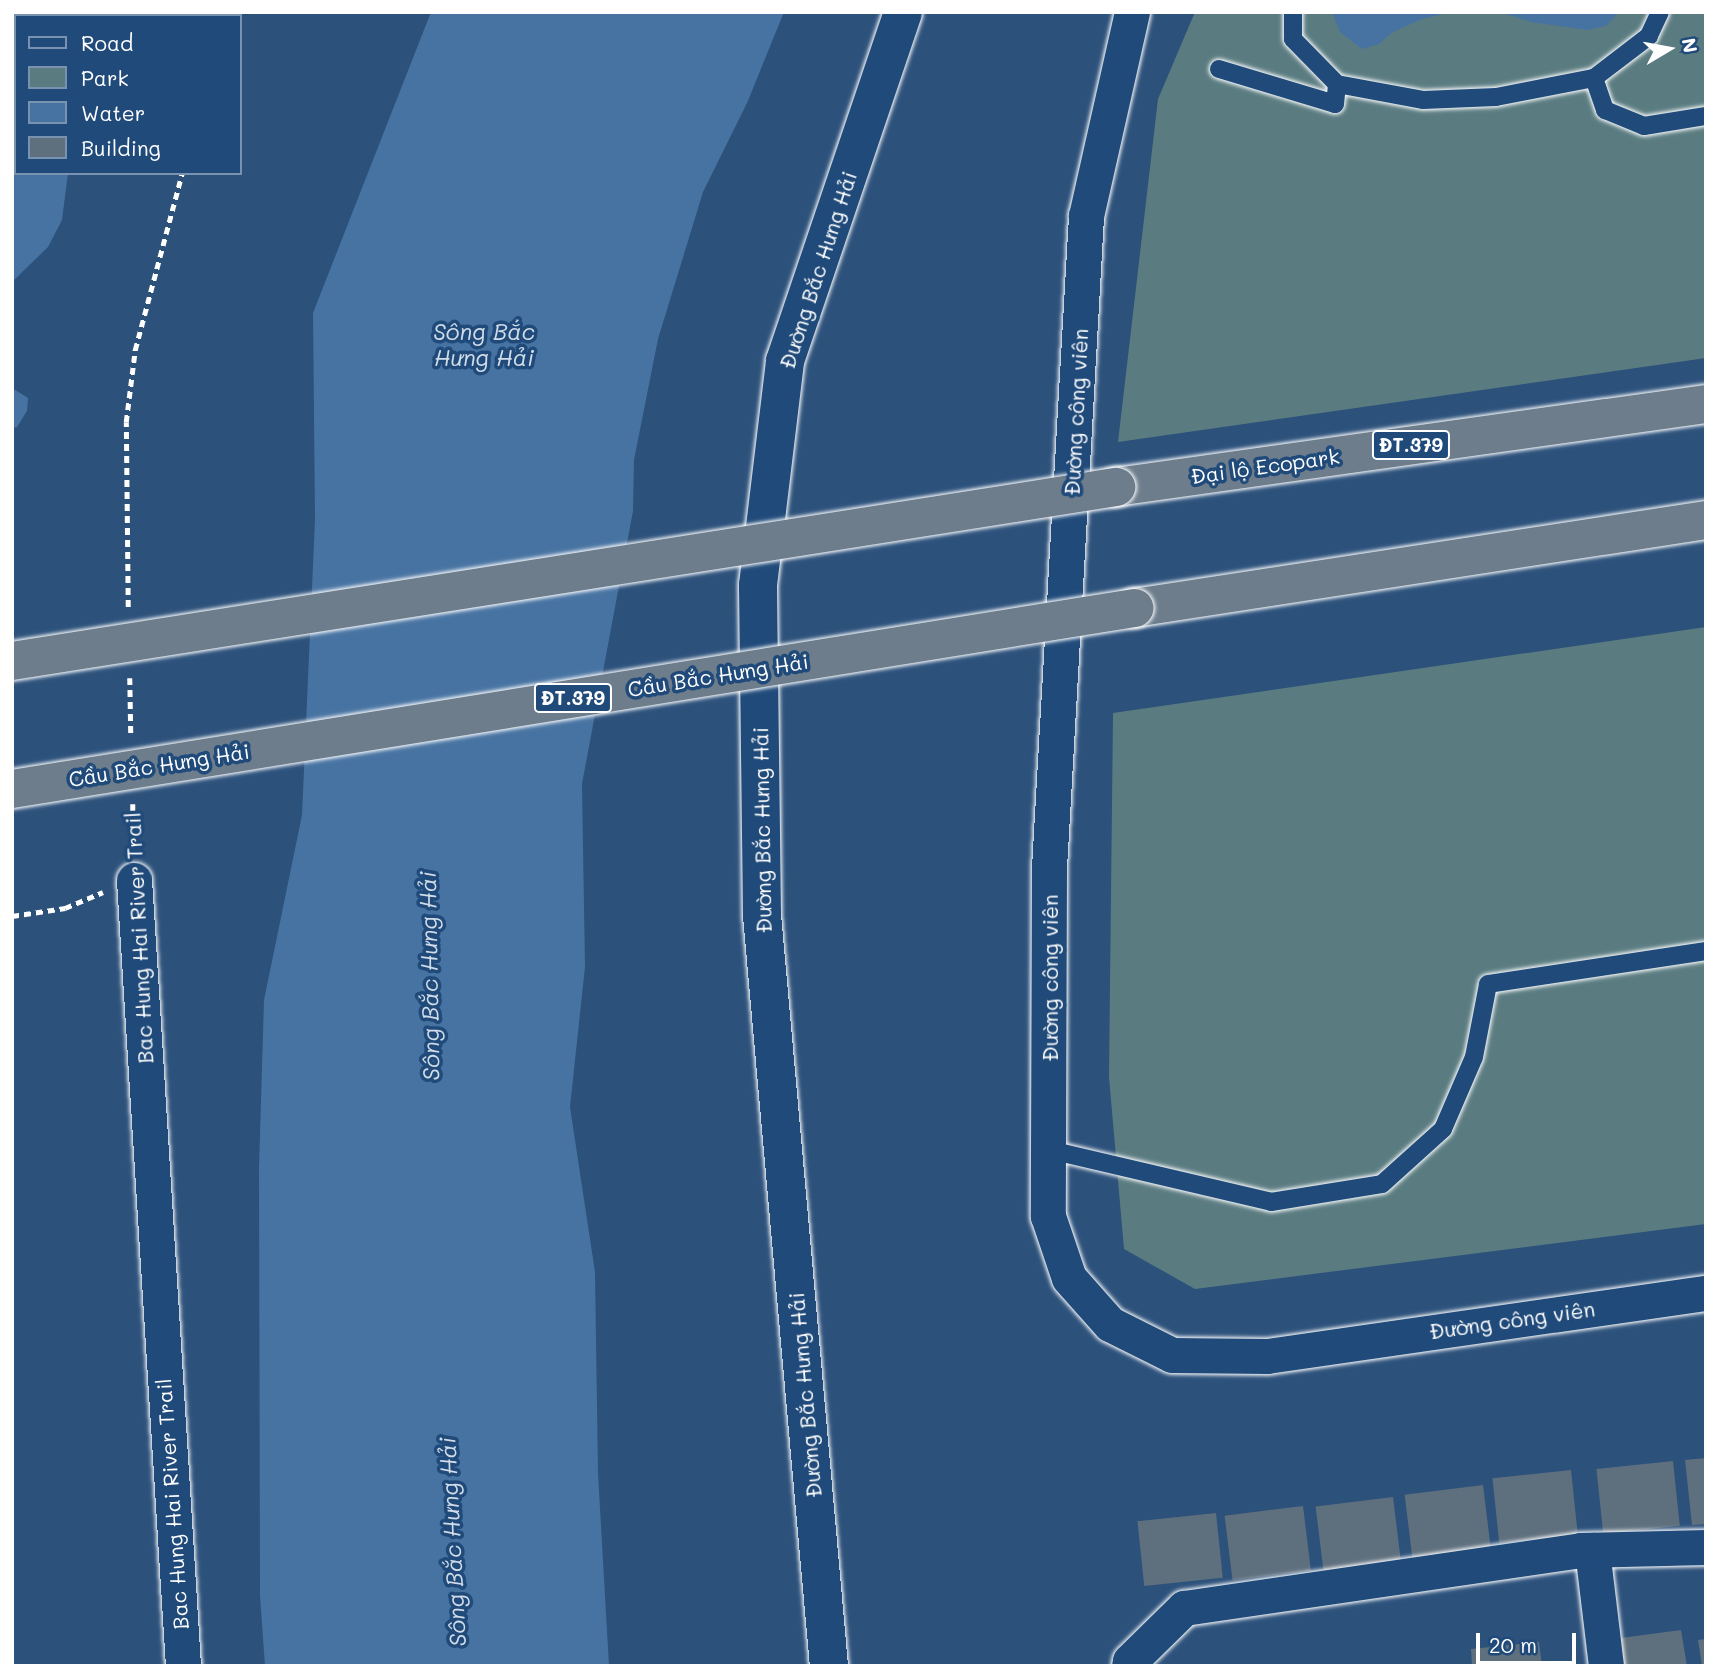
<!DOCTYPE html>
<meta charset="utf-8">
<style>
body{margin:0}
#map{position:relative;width:1718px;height:1678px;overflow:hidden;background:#2c517b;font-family:Mali,sans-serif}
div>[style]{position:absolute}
.green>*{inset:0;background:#5a7c81}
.water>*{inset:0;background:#4773a2}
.building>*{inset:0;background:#5e6f7e;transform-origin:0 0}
.path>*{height:4.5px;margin-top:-2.25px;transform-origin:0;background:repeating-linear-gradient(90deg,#fff 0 7px,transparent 0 12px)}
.roads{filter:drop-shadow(0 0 2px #fff) drop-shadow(0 0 2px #fff)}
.service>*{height:18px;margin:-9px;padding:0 9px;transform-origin:9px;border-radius:9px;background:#1f4a7a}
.minor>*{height:35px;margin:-17.5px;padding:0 17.5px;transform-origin:17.5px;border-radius:17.5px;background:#1f4a7a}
.tertiary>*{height:38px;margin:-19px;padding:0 19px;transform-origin:19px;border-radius:19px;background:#1f4a7a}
.trunk>*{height:38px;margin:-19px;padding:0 19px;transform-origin:19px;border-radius:19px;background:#6d7d8c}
.bridges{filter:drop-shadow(0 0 2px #fff) drop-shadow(0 0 2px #fff)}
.trunk-bridge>*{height:38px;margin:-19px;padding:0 19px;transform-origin:19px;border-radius:19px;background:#6d7d8c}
span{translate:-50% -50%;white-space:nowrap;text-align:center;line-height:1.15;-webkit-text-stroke:7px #1f4a7a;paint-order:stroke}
.shield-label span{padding:2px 5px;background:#1f4a7a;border:2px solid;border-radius:5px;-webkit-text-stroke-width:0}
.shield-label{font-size:19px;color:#fff;font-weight:700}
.street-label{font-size:21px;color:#fff}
.water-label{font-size:23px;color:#d1dce8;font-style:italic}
.frame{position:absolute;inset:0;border:14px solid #fff;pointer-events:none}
.legend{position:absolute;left:14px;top:14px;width:228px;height:161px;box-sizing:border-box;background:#1f4a7a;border:2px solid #7992af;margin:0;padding:9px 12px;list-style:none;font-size:21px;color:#fff}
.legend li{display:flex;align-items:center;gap:14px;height:35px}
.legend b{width:35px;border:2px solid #7992af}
.north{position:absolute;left:1634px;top:14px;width:70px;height:70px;-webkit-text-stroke:5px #1f4a7a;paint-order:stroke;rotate:80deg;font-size:19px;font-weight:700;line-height:28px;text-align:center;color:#fff}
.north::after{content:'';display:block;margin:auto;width:24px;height:32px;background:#fff;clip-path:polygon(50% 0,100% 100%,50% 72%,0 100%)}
.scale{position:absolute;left:1476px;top:1633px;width:100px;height:32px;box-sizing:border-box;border:4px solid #fff;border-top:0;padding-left:9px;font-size:21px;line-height:24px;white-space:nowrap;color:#fff;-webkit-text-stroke:5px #1f4a7a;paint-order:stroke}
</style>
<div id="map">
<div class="green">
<div style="clip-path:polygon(1195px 12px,1706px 12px,1706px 358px,1118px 442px,1158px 99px)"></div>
<div style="clip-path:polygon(1706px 627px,1706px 1224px,1195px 1289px,1124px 1249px,1109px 1077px,1113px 713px)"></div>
</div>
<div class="water">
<div style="clip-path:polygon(12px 12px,51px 12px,49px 16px,16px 16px,16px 173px,68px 173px,62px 220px,48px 247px,12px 282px)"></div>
<div style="clip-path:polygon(431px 12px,784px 12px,747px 103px,703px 192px,658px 339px,634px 460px,633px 511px,582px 784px,585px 967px,570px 1107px,595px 1272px,598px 1473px,609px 1666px,265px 1666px,260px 1596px,259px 1168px,264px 1000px,302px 815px,315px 519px,313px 313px)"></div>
<div style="clip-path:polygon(1332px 12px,1451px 12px,1422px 19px,1393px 32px,1379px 44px,1362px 49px,1340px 32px)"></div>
<div style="clip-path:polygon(1500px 12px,1619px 12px,1606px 26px,1587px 30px,1531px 22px)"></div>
<div style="clip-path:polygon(12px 388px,28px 398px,27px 411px,17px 427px,12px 428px)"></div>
</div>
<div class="building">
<div style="clip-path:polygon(1706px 1458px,1706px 1524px,1692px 1525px,1685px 1460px)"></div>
<div style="left:1673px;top:1461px;width:65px;height:77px;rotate:84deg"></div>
<div style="left:1571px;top:1470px;width:65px;height:79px;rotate:84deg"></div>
<div style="left:1483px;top:1485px;width:65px;height:79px;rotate:83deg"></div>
<div style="left:1393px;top:1497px;width:65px;height:78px;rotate:83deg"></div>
<div style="left:1303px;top:1506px;width:65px;height:79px;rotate:83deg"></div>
<div style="left:1216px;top:1513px;width:65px;height:79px;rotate:84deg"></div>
<div style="clip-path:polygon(1681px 1630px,1687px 1666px,1616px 1666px,1613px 1639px)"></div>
<div style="clip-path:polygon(1706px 1639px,1706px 1666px,1702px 1666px,1698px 1640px)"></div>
<div style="clip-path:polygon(1539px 1642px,1542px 1666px,1472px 1666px,1471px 1649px)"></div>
</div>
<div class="path">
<div style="left:226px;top:16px;width:4px;rotate:-76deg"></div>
<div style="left:128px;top:607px;width:185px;rotate:-90.6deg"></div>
<div style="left:126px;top:422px;width:73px;rotate:-82.9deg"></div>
<div style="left:135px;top:350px;width:183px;rotate:-75.1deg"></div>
<div style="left:130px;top:678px;width:58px;rotate:89deg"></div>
<div style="left:133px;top:804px;width:44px;rotate:90deg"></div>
<div style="left:12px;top:916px;width:54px;rotate:-8.6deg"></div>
<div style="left:65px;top:908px;width:41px;rotate:-22.8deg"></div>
</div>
<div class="roads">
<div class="service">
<div style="left:1660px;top:12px;width:26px;rotate:115deg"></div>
<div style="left:1649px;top:36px;width:69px;rotate:142.6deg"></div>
<div style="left:1594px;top:78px;width:34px;rotate:71deg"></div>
<div style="left:1605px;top:110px;width:42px;rotate:22.3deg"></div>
<div style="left:1644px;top:126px;width:63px;rotate:-9.2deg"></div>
<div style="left:1219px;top:69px;width:121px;rotate:16.8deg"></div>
<div style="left:1335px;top:104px;width:20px;rotate:-84deg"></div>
<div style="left:1337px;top:84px;width:63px;rotate:-134.4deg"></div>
<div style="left:1293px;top:39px;width:27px;rotate:-90deg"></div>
<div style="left:1337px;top:84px;width:87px;rotate:10.5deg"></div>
<div style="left:1423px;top:100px;width:73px;rotate:-2.4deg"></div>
<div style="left:1496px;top:97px;width:100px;rotate:-11deg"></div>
<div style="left:1050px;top:1150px;width:227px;rotate:13.2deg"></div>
<div style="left:1271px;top:1202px;width:112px;rotate:-9.2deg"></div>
<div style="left:1382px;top:1184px;width:82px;rotate:-42deg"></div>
<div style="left:1443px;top:1129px;width:78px;rotate:-66.7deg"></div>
<div style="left:1474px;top:1057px;width:74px;rotate:-79.1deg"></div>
<div style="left:1488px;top:984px;width:220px;rotate:-8.6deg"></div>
</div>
<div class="minor">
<div style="left:1132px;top:12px;width:209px;rotate:102.7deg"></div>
<div style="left:1086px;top:216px;width:653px;rotate:93.25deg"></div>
<div style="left:1049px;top:868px;width:348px;rotate:90.2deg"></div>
<div style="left:1048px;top:1216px;width:65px;rotate:71.3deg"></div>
<div style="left:1069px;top:1278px;width:62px;rotate:48.3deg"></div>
<div style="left:1110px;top:1324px;width:69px;rotate:26.6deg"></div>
<div style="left:1172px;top:1355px;width:95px;rotate:0.6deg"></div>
<div style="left:1267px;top:1356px;width:443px;rotate:-8.2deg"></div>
<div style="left:134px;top:880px;width:788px;rotate:86.43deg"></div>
<div style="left:1592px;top:1550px;width:117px;rotate:83.1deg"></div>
<div style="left:1129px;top:1666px;width:5px;rotate:-79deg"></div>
<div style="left:1130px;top:1661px;width:76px;rotate:-44.5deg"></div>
<div style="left:1184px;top:1608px;width:400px;rotate:-8.3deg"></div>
<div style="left:1580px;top:1550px;width:126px;rotate:-1.4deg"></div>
</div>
<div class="tertiary">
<div style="left:829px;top:1666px;width:754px;rotate:-95.1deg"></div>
<div style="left:762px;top:915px;width:330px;rotate:-90.7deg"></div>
<div style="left:758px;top:585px;width:226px;rotate:-83.1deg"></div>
<div style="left:785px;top:361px;width:368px;rotate:-71.3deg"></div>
</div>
<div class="trunk">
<div style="left:1116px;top:487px;width:596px;rotate:-8.01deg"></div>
<div style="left:1134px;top:608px;width:579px;rotate:-8.75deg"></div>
</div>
</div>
<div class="bridges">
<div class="trunk-bridge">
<div style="left:12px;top:661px;width:1118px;rotate:-8.96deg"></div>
<div style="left:12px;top:789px;width:1137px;rotate:-9.16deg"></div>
</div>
</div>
<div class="shield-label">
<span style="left:1411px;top:445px">ĐT.379</span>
<span style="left:573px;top:698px">ĐT.379</span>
</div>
<div class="street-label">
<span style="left:818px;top:270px;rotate:-72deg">Đường Bắc Hưng Hải</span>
<span style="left:1076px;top:412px;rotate:-87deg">Đường công viên</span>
<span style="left:1265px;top:466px;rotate:-8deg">Đại lộ Ecopark</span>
<span style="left:718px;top:675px;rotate:-9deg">Cầu Bắc Hưng Hải</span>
<span style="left:159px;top:765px;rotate:-9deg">Cầu Bắc Hưng Hải</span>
<span style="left:762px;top:830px;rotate:-91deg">Đường Bắc Hưng Hải</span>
<span style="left:139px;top:938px;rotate:-93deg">Bac Hung Hai River Trail</span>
<span style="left:1050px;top:978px;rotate:-90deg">Đường công viên</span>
<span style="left:1512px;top:1320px;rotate:-8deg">Đường công viên</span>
<span style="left:805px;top:1395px;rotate:-95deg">Đường Bắc Hưng Hải</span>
<span style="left:172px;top:1504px;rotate:-94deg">Bac Hung Hai River Trail</span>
</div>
<div class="water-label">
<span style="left:484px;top:344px">Sông Bắc<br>Hưng Hải</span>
<span style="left:429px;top:976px;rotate:-91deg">Sông Bắc Hưng Hải</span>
<span style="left:452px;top:1542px;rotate:-93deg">Sông Bắc Hưng Hải</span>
</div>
<div class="frame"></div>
<ul class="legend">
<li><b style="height:9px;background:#1f4a7a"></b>Road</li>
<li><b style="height:19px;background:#5a7c81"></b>Park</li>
<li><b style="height:19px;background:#4773a2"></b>Water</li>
<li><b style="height:19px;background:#5e6f7e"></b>Building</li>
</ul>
<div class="north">N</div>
<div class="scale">20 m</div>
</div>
